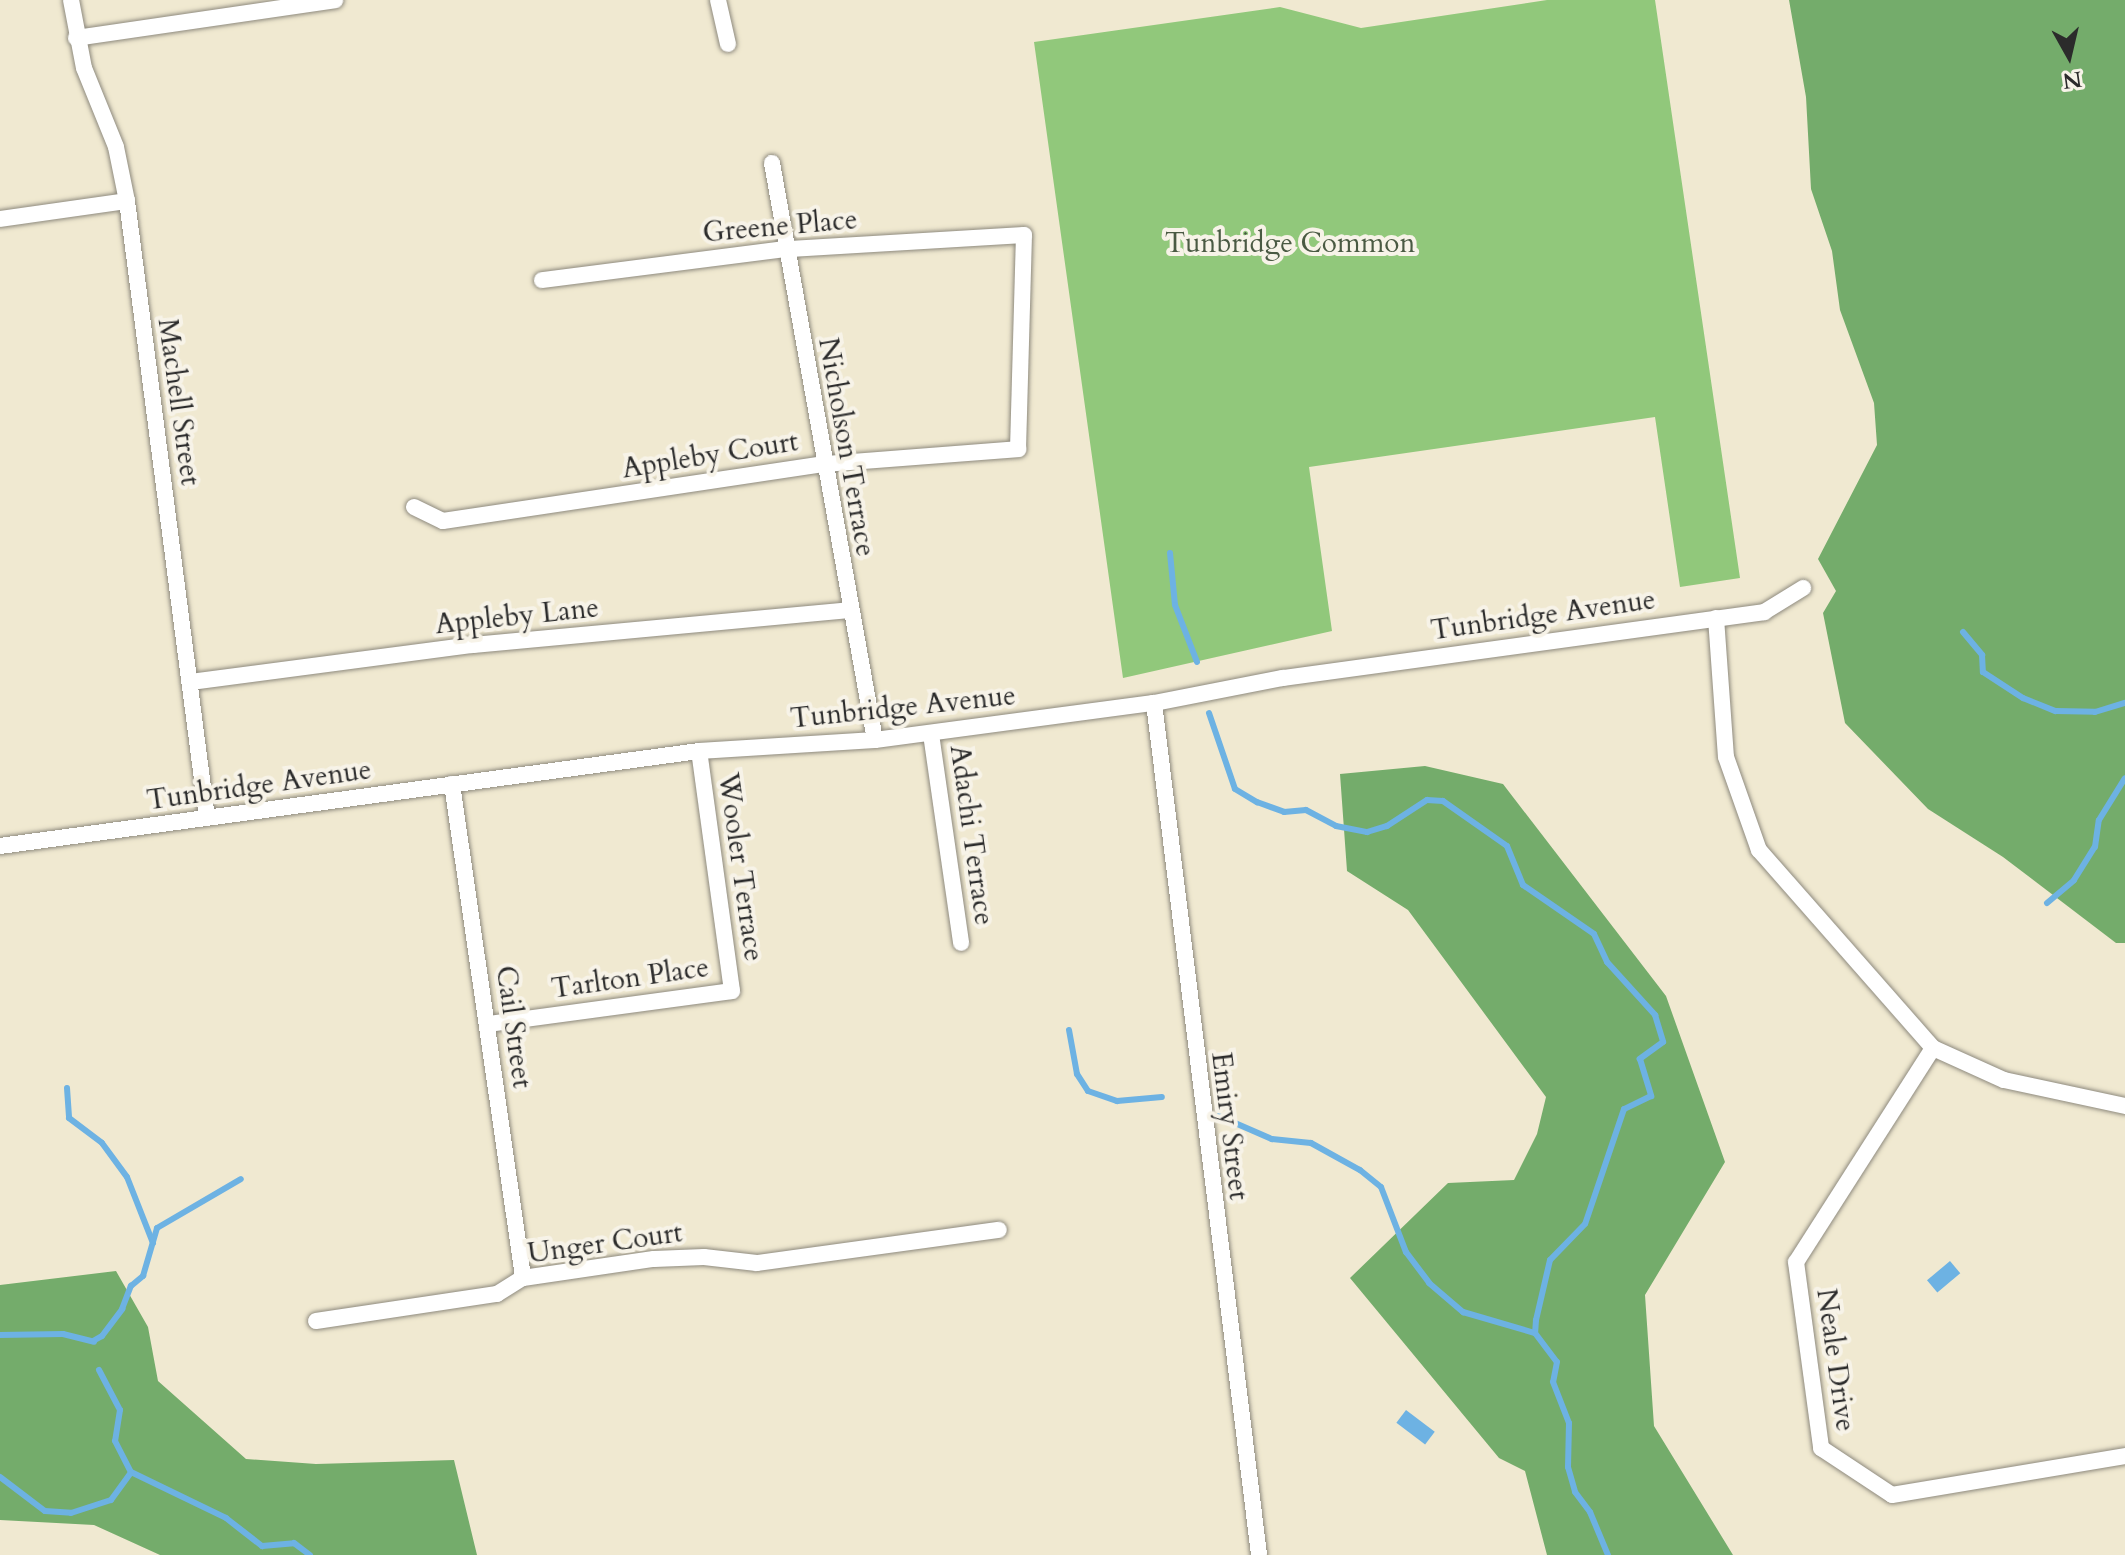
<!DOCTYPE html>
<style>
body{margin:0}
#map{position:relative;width:2125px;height:1555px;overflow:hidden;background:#f0e9d1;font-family:Cardo,serif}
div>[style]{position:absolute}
.green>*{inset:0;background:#91c87b}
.forest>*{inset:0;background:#74ac6b}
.water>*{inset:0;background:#6db2e3;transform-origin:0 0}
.stream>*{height:6px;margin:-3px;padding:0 3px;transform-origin:3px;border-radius:3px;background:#6db2e3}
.roads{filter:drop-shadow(0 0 2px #8e8a7e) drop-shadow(0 0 2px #8e8a7e)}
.minor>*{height:16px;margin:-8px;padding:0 8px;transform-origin:8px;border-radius:8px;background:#fff}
span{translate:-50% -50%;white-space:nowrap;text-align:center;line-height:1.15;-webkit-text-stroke:8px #f7f3e8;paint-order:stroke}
.street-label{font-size:28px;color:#2b2b2b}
.park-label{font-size:28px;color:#4a5a43}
.north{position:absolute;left:2029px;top:16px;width:80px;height:80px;-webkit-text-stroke:6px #f7f3e8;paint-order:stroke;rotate:172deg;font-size:22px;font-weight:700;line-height:32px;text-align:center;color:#2b2b2b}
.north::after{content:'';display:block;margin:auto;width:28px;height:36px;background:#2b2b2b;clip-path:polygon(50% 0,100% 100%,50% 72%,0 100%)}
</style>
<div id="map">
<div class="green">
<div style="clip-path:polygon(1547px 0,1655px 0,1740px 578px,1680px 587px,1655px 417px,1309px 467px,1332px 631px,1123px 678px,1034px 42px,1280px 7px,1361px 28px)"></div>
</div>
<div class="forest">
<div style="clip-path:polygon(1789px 0,2125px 0,2125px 943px,2116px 943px,2003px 857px,1928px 809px,1845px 723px,1823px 613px,1836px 591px,1818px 559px,1877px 445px,1874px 403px,1840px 310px,1832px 251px,1811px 189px,1806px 97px)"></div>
<div style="clip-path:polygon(1425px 766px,1503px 784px,1666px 996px,1725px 1162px,1645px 1295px,1654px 1426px,1733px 1555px,1547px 1555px,1525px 1471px,1499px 1458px,1350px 1278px,1448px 1183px,1514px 1180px,1537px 1134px,1546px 1097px,1408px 910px,1347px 871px,1340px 774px)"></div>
<div style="clip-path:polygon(116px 1271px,148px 1327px,158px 1381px,246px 1459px,316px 1464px,454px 1460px,477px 1555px,160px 1555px,94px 1525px,0 1520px,0 1285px)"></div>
</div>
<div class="water">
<div style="left:1950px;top:1261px;width:16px;height:30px;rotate:50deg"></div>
<div style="left:1406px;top:1410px;width:36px;height:16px;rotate:37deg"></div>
</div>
<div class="stream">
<div style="left:1170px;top:553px;width:52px;rotate:84.5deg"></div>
<div style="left:1175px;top:605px;width:61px;rotate:68.9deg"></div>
<div style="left:1963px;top:632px;width:30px;rotate:50deg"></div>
<div style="left:1982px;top:655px;width:17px;rotate:87deg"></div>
<div style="left:1983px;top:672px;width:48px;rotate:33deg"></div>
<div style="left:2023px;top:698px;width:35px;rotate:22deg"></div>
<div style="left:2056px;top:711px;width:39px;rotate:1deg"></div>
<div style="left:2095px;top:712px;width:31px;rotate:-17deg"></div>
<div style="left:1209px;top:713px;width:80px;rotate:71.1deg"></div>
<div style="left:1235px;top:789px;width:26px;rotate:31deg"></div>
<div style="left:1257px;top:802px;width:29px;rotate:20deg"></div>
<div style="left:1284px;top:812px;width:22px;rotate:-5deg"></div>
<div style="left:1306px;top:810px;width:34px;rotate:28deg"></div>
<div style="left:1336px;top:826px;width:32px;rotate:11deg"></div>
<div style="left:1367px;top:832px;width:21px;rotate:-17deg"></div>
<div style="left:1387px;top:826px;width:48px;rotate:-33deg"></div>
<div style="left:1427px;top:800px;width:16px;rotate:4deg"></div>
<div style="left:1443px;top:801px;width:78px;rotate:35.1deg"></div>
<div style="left:1507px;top:846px;width:42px;rotate:67.7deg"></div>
<div style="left:1523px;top:885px;width:86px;rotate:34.6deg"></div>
<div style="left:1594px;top:934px;width:31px;rotate:65deg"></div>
<div style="left:1607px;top:962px;width:72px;rotate:47.8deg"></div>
<div style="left:1655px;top:1015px;width:28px;rotate:73deg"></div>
<div style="left:1663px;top:1042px;width:29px;rotate:144deg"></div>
<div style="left:1640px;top:1059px;width:39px;rotate:73deg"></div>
<div style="left:1651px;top:1096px;width:30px;rotate:154deg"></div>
<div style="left:1624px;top:1109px;width:121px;rotate:108.7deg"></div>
<div style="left:1585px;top:1224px;width:50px;rotate:134.2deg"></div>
<div style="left:1550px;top:1260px;width:62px;rotate:103.1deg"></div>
<div style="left:1536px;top:1320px;width:13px;rotate:94deg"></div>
<div style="left:1535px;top:1333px;width:36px;rotate:53deg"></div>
<div style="left:1557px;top:1362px;width:20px;rotate:101deg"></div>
<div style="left:1553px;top:1382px;width:44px;rotate:68.7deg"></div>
<div style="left:1569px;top:1423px;width:44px;rotate:91.3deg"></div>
<div style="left:1568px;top:1467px;width:26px;rotate:74deg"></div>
<div style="left:1575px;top:1492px;width:25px;rotate:53deg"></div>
<div style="left:1590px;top:1512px;width:47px;rotate:67.3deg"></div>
<div style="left:2047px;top:903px;width:35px;rotate:-40deg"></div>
<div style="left:2074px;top:880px;width:39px;rotate:-58deg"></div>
<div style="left:2095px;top:847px;width:27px;rotate:-82deg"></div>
<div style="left:2099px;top:820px;width:49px;rotate:-58.2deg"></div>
<div style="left:1069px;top:1030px;width:45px;rotate:79.7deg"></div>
<div style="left:1077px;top:1074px;width:20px;rotate:57deg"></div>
<div style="left:1088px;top:1091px;width:31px;rotate:19deg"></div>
<div style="left:1117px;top:1101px;width:45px;rotate:-5.1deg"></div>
<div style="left:67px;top:1088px;width:30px;rotate:86deg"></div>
<div style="left:69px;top:1118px;width:41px;rotate:37.1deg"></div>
<div style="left:102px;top:1143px;width:42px;rotate:53.7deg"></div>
<div style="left:127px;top:1177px;width:71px;rotate:68.5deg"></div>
<div style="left:1219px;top:1116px;width:58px;rotate:23.5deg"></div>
<div style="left:1272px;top:1139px;width:39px;rotate:6deg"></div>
<div style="left:1311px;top:1143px;width:56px;rotate:28.9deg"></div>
<div style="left:1360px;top:1170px;width:27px;rotate:39deg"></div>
<div style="left:1381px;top:1187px;width:70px;rotate:69deg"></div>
<div style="left:1406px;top:1252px;width:39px;rotate:53deg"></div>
<div style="left:1429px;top:1283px;width:45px;rotate:40.5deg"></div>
<div style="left:1463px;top:1312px;width:75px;rotate:16.3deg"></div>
<div style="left:0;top:1335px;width:63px;rotate:-0.9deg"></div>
<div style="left:63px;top:1334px;width:32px;rotate:14deg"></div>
<div style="left:93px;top:1341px;width:10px;rotate:-29deg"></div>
<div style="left:102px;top:1336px;width:34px;rotate:-53deg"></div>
<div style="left:122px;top:1309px;width:25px;rotate:-69deg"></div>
<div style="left:131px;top:1286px;width:16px;rotate:-40deg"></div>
<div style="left:143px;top:1276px;width:50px;rotate:-73.7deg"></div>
<div style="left:157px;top:1228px;width:97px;rotate:-30.3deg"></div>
<div style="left:99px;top:1370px;width:45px;rotate:62.3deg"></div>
<div style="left:120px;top:1410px;width:31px;rotate:99deg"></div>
<div style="left:115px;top:1441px;width:35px;rotate:63deg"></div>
<div style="left:131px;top:1472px;width:106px;rotate:25.8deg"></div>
<div style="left:226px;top:1518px;width:46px;rotate:37.9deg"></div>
<div style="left:262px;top:1546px;width:32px;rotate:-5deg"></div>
<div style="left:294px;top:1543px;width:20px;rotate:37deg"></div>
<div style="left:0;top:1477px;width:56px;rotate:37.1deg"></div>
<div style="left:45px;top:1511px;width:26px;rotate:4deg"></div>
<div style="left:71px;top:1513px;width:42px;rotate:-18deg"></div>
<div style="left:111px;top:1500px;width:34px;rotate:-54deg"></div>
</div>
<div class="roads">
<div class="minor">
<div style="left:71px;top:0;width:69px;rotate:79.2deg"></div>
<div style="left:84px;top:68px;width:85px;rotate:67.9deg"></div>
<div style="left:116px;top:147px;width:55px;rotate:78.5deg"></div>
<div style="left:127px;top:201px;width:622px;rotate:82.61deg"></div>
<div style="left:718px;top:0;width:45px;rotate:77.2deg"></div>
<div style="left:76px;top:38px;width:262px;rotate:-8.3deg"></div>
<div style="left:772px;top:163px;width:586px;rotate:79.88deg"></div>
<div style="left:0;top:219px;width:128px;rotate:-8.1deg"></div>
<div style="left:414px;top:507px;width:32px;rotate:26deg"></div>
<div style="left:443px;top:521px;width:386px;rotate:-8.5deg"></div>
<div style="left:825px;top:464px;width:194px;rotate:-4.4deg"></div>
<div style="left:1018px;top:449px;width:214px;rotate:-88.4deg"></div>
<div style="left:1024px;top:235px;width:239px;rotate:176.6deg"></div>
<div style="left:785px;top:249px;width:245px;rotate:172.7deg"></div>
<div style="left:1716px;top:618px;width:139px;rotate:85.9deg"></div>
<div style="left:1726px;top:757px;width:99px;rotate:70.5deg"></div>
<div style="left:1759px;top:850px;width:264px;rotate:48.7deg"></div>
<div style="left:1933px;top:1048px;width:78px;rotate:24.3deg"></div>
<div style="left:2004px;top:1080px;width:124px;rotate:12.1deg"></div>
<div style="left:191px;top:682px;width:284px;rotate:-7.5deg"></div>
<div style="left:473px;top:645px;width:378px;rotate:-5.3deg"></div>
<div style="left:1154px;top:703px;width:858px;rotate:82.97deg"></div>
<div style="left:931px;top:734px;width:211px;rotate:81.8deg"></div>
<div style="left:452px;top:784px;width:499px;rotate:81.8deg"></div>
<div style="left:0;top:846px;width:705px;rotate:-7.74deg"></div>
<div style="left:699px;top:751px;width:176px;rotate:-3.6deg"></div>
<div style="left:875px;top:740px;width:281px;rotate:-7.6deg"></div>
<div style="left:1154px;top:703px;width:131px;rotate:-11deg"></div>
<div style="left:1283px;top:678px;width:486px;rotate:-7.8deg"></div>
<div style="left:1764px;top:612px;width:46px;rotate:-31.6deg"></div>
<div style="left:488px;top:1024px;width:246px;rotate:-7.7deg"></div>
<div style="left:732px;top:991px;width:242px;rotate:-97.8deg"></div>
<div style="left:1933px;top:1048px;width:254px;rotate:122.6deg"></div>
<div style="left:1796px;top:1262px;width:188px;rotate:82.3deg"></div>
<div style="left:1821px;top:1448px;width:85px;rotate:33.5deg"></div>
<div style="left:1892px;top:1495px;width:236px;rotate:-9.5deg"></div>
<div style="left:316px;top:1321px;width:183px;rotate:-8.5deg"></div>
<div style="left:497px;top:1294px;width:31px;rotate:-32deg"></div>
<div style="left:523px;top:1278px;width:132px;rotate:-8.3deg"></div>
<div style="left:654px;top:1259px;width:50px;rotate:-2.3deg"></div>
<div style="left:704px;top:1257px;width:53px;rotate:6.5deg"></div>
<div style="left:757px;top:1263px;width:244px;rotate:-7.8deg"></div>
</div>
</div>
<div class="street-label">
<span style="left:780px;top:226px;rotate:-5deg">Greene Place</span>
<span style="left:179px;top:402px;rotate:82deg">Machell Street</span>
<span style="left:847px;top:447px;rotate:80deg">Nicholson Terrace</span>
<span style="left:710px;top:455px;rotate:-9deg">Appleby Court</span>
<span style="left:1543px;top:615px;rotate:-8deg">Tunbridge Avenue</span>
<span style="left:517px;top:616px;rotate:-6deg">Appleby Lane</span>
<span style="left:903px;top:707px;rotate:-6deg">Tunbridge Avenue</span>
<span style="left:259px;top:785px;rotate:-8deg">Tunbridge Avenue</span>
<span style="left:972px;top:835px;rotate:82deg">Adachi Terrace</span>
<span style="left:741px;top:867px;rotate:82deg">Wooler Terrace</span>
<span style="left:630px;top:978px;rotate:-8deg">Tarlton Place</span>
<span style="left:514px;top:1027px;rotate:82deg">Cail Street</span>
<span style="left:1230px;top:1126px;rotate:83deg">Emiry Street</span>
<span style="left:605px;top:1243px;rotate:-8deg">Unger Court</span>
<span style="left:1836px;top:1360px;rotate:82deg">Neale Drive</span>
</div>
<div class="park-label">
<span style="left:1290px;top:243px">Tunbridge Common</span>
</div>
<div class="north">N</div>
</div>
